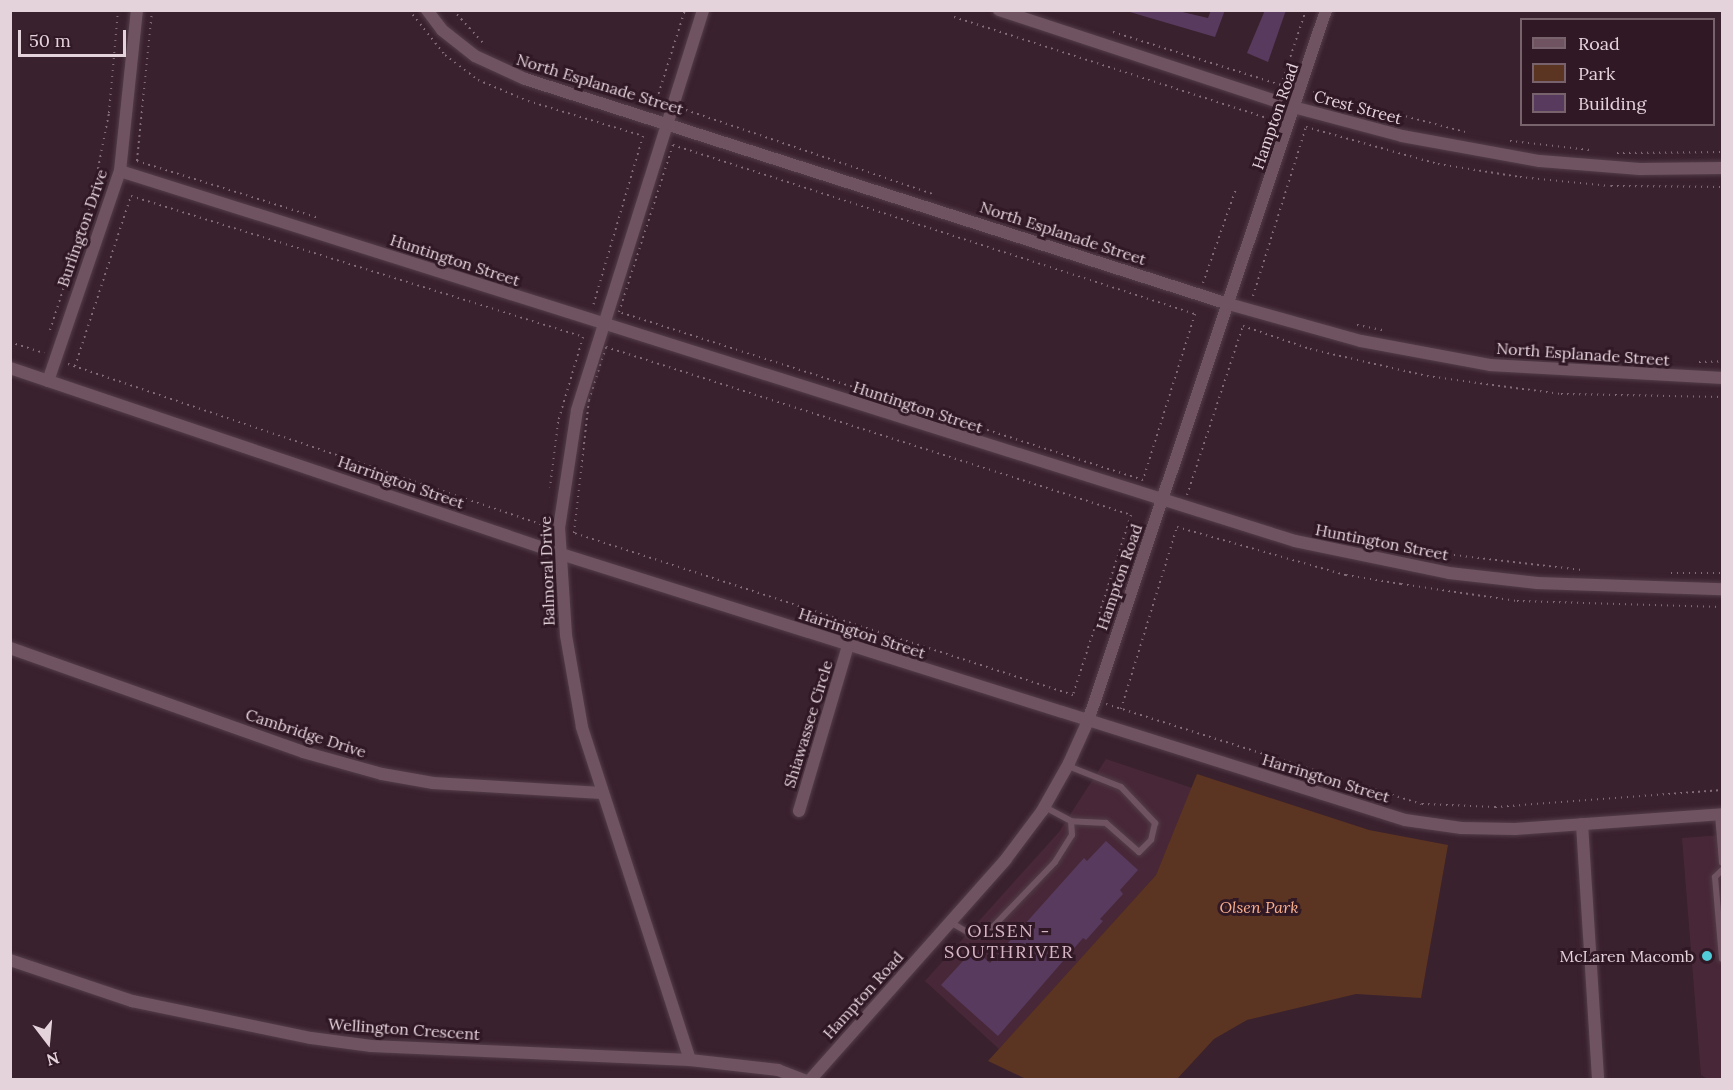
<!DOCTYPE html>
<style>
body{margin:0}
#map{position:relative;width:1733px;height:1090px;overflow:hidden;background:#3a212e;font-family:Lora,serif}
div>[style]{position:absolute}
.built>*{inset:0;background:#482838}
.green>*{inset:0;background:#5b3422}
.building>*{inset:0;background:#573a5d}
.path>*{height:2px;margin-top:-1px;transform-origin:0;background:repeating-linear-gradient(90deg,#826c77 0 1.5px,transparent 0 6px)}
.roads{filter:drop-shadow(0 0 2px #533e49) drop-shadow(0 0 2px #533e49)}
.lane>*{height:6px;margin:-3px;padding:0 3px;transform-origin:3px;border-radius:3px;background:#705361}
.street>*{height:12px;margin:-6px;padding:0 6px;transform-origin:6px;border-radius:6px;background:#705361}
.dots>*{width:16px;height:16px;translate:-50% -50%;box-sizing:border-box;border:3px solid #301824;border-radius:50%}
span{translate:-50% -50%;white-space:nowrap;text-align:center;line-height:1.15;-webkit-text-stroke:6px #301824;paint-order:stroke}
.street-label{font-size:16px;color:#e4d3db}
.park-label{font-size:16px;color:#fab08f;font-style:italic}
.poi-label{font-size:16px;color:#e4d3db}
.right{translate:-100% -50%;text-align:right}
.neighbourhood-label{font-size:18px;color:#d6b5c5;letter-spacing:1.5px}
.frame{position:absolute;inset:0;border:12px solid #e4d3db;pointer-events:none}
.legend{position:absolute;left:1520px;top:18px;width:195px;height:108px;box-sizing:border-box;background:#301824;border:2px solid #78636d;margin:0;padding:8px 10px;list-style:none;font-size:18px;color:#e4d3db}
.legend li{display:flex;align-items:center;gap:12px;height:30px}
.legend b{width:30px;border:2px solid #78636d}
.north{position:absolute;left:18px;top:1012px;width:60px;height:60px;-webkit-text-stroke:4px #301824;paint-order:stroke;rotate:164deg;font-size:16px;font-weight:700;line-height:24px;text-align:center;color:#e4d3db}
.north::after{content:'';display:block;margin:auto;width:21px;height:27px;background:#e4d3db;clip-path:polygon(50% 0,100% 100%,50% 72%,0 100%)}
.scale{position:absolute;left:18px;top:30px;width:108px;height:27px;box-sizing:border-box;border:3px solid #e4d3db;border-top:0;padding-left:8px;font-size:18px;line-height:21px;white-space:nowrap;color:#e4d3db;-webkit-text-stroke:4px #301824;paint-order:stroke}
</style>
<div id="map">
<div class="built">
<div style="clip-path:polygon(1106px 759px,1192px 788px,1156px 875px,999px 1049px,925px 981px,1059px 832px)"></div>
<div style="clip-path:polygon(1722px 835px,1722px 1079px,1707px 1079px,1701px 1075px,1682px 838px)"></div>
</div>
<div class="green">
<div style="clip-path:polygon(1197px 774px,1369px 830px,1448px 845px,1421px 998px,1356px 994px,1247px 1020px,1214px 1039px,1177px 1079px,1026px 1079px,988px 1061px,1156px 875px)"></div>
</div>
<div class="building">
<div style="clip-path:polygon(1123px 10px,1174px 10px,1208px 18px,1211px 10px,1225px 10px,1215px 37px)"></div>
<div style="clip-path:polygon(1265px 10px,1286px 10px,1268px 62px,1247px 53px)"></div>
<div style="clip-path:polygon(1106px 841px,1138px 870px,1120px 890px,1123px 894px,1100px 919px,1103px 921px,1086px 940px,1083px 938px,998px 1036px,941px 985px,974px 949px,990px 963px,1084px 858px,1087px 861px)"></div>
</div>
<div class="path">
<div style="left:152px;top:10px;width:152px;rotate:95.7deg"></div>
<div style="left:137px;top:161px;width:188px;rotate:17.4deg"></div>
<div style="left:409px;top:10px;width:58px;rotate:51.3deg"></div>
<div style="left:445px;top:55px;width:41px;rotate:37.1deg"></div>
<div style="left:478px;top:80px;width:54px;rotate:22.8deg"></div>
<div style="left:528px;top:101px;width:120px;rotate:16.9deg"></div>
<div style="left:643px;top:136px;width:177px;rotate:106.4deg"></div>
<div style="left:453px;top:10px;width:47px;rotate:47.6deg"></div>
<div style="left:954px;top:17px;width:328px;rotate:17.9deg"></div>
<div style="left:1113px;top:32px;width:176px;rotate:17.5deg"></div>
<div style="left:1281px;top:85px;width:79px;rotate:-71.6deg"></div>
<div style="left:1313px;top:92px;width:161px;rotate:14.7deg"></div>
<div style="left:631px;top:98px;width:25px;rotate:16deg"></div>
<div style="left:655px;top:105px;width:100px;rotate:-72.5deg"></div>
<div style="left:686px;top:110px;width:261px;rotate:18.8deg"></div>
<div style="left:1510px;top:141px;width:81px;rotate:6.3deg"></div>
<div style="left:673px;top:145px;width:549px;rotate:17.94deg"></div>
<div style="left:1195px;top:314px;width:174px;rotate:107.4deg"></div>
<div style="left:1143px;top:480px;width:550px;rotate:-162.22deg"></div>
<div style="left:619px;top:312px;width:176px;rotate:-72.1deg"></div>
<div style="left:1617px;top:153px;width:105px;rotate:-0.5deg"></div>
<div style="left:1203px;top:283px;width:100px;rotate:-70.7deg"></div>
<div style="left:1253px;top:296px;width:177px;rotate:-72.6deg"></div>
<div style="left:1306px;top:127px;width:137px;rotate:15.7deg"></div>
<div style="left:1438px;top:164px;width:83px;rotate:9deg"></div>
<div style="left:1520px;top:177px;width:91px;rotate:5.6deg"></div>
<div style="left:1611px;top:186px;width:111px;rotate:0.5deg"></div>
<div style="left:1357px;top:325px;width:26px;rotate:11deg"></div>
<div style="left:50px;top:330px;width:133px;rotate:-72deg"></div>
<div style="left:91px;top:204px;width:93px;rotate:-78.8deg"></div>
<div style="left:109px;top:113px;width:103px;rotate:-85deg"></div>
<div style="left:10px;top:342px;width:36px;rotate:18deg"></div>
<div style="left:606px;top:347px;width:551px;rotate:17.74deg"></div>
<div style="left:1131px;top:515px;width:189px;rotate:107.9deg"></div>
<div style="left:1073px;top:695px;width:525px;rotate:-162.01deg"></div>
<div style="left:574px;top:533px;width:134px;rotate:-83.6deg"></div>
<div style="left:589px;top:400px;width:56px;rotate:-72.2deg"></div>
<div style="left:1699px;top:362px;width:23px;rotate:-2deg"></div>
<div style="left:68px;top:364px;width:505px;rotate:18.72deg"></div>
<div style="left:75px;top:366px;width:179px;rotate:-71.8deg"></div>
<div style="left:131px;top:196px;width:473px;rotate:17.3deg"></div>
<div style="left:583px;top:337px;width:89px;rotate:106.4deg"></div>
<div style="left:558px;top:422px;width:66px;rotate:96.9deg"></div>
<div style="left:1187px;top:495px;width:178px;rotate:-71.7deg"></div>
<div style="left:1243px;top:326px;width:71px;rotate:18.9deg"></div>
<div style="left:1310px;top:349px;width:120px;rotate:13deg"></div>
<div style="left:1427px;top:376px;width:135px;rotate:7.7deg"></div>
<div style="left:1561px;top:394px;width:161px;rotate:1.1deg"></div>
<div style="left:1412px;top:550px;width:171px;rotate:6.7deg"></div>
<div style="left:1671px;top:573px;width:51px"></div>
<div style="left:1106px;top:704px;width:331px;rotate:17.6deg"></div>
<div style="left:1422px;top:804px;width:73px;rotate:2.4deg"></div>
<div style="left:1495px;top:807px;width:228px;rotate:-4.3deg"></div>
<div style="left:1121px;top:709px;width:190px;rotate:-72.9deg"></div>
<div style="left:1177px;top:527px;width:176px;rotate:15.9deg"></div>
<div style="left:1346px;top:575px;width:56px;rotate:9.3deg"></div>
<div style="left:1401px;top:584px;width:117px;rotate:8.3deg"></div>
<div style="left:1517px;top:601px;width:205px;rotate:1.7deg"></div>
</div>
<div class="roads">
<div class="lane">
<div style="left:1068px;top:766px;width:57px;rotate:21.6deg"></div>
<div style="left:1121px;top:787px;width:50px;rotate:46.6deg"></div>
<div style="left:1155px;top:823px;width:17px;rotate:103deg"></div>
<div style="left:1151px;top:840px;width:17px;rotate:135deg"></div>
<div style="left:1139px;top:852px;width:44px;rotate:-138.7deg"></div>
<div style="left:1106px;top:823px;width:35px;rotate:-177deg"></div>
<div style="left:1718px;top:814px;width:49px;rotate:85.3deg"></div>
<div style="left:1722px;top:870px;width:10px;rotate:135deg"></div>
<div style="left:1715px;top:877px;width:82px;rotate:85.1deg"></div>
<div style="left:950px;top:922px;width:24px;rotate:30deg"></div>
<div style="left:971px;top:934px;width:16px;rotate:-4deg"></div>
<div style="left:987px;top:933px;width:98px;rotate:-46.2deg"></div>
<div style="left:1055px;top:862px;width:32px;rotate:-58deg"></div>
<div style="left:1072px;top:835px;width:14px;rotate:-94deg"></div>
<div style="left:1071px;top:821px;width:30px;rotate:-152deg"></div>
</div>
<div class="street">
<div style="left:427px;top:10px;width:25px;rotate:53deg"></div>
<div style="left:442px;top:30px;width:42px;rotate:38.2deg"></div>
<div style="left:475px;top:56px;width:55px;rotate:24.7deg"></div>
<div style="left:525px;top:79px;width:735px;rotate:17.74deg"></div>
<div style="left:1225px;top:303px;width:141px;rotate:15.6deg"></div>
<div style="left:1361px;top:341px;width:132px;rotate:10.5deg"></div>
<div style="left:1491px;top:365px;width:231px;rotate:3.2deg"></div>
<div style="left:999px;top:10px;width:314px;rotate:18.2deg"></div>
<div style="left:1297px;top:108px;width:109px;rotate:14.9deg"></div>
<div style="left:1402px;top:136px;width:140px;rotate:10.3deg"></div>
<div style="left:1540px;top:161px;width:100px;rotate:4.6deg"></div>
<div style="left:1640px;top:169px;width:82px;rotate:-0.7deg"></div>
<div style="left:120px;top:171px;width:1232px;rotate:17.48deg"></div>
<div style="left:1295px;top:541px;width:157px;rotate:11.7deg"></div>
<div style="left:1449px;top:573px;width:89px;rotate:6.5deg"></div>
<div style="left:1537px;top:583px;width:185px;rotate:1.9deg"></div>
<div style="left:10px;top:368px;width:582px;rotate:18.65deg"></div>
<div style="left:561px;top:554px;width:885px;rotate:17.49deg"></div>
<div style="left:1405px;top:820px;width:57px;rotate:8.1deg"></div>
<div style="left:1461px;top:828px;width:54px;rotate:1.1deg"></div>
<div style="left:1515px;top:829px;width:208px;rotate:-4.1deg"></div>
<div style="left:48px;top:381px;width:222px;rotate:-71.1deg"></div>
<div style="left:120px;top:171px;width:162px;rotate:-84deg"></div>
<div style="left:10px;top:648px;width:311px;rotate:19.5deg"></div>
<div style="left:303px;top:752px;width:82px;rotate:15.6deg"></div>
<div style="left:382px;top:774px;width:52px;rotate:10deg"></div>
<div style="left:433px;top:783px;width:169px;rotate:3.4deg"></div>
<div style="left:799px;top:811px;width:172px;rotate:-73.5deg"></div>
<div style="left:1582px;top:824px;width:256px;rotate:86.4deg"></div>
<div style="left:10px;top:960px;width:129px;rotate:18.6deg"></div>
<div style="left:132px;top:1001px;width:183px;rotate:11.7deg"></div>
<div style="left:311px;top:1038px;width:61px;rotate:7.6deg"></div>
<div style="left:371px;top:1046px;width:319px;rotate:2.5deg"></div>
<div style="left:690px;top:1060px;width:89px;rotate:6.5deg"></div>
<div style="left:778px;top:1070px;width:28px;rotate:21deg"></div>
<div style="left:690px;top:1060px;width:350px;rotate:-108deg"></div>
<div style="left:582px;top:727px;width:93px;rotate:-99.9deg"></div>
<div style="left:566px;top:635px;width:107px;rotate:-93.7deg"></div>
<div style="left:559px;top:528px;width:119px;rotate:-81.3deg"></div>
<div style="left:577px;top:410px;width:419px;rotate:-72.5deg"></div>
<div style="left:810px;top:1080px;width:295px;rotate:-48.4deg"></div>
<div style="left:1006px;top:859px;width:60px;rotate:-53.1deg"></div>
<div style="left:1042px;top:811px;width:55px;rotate:-60.6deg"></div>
<div style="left:1069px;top:763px;width:46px;rotate:-65.7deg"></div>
<div style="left:1088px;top:721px;width:750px;rotate:-71.49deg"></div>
</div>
</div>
<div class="dots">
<div style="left:1707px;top:956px;background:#52cbd9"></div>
</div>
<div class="street-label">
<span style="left:600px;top:84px;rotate:17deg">North Esplanade Street</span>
<span style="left:1358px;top:107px;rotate:15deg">Crest Street</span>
<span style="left:1275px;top:116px;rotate:-71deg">Hampton Road</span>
<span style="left:82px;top:228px;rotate:-71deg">Burlington Drive</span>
<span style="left:1063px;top:233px;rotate:18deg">North Esplanade Street</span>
<span style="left:455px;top:260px;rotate:18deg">Huntington Street</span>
<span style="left:1583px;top:354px;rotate:4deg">North Esplanade Street</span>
<span style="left:918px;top:407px;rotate:18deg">Huntington Street</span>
<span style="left:401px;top:482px;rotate:19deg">Harrington Street</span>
<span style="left:1382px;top:542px;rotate:11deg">Huntington Street</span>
<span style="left:547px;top:571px;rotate:-92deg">Balmoral Drive</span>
<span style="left:1119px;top:577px;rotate:-71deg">Hampton Road</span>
<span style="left:862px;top:633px;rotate:18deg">Harrington Street</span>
<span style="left:808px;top:724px;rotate:-73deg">Shiawassee Circle</span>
<span style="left:306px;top:733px;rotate:18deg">Cambridge Drive</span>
<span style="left:1326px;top:778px;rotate:17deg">Harrington Street</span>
<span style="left:863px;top:995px;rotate:-48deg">Hampton Road</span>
<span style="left:404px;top:1029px;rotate:4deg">Wellington Crescent</span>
</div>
<div class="park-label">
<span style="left:1259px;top:907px">Olsen Park</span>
</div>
<div class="poi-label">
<span class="right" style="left:1694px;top:956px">McLaren Macomb</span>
</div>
<div class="neighbourhood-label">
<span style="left:1009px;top:942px">OLSEN -<br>SOUTHRIVER</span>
</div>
<div class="frame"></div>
<ul class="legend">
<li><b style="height:8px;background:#705361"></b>Road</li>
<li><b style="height:16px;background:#5b3422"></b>Park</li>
<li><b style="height:16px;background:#573a5d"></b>Building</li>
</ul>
<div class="north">N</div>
<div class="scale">50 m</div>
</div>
